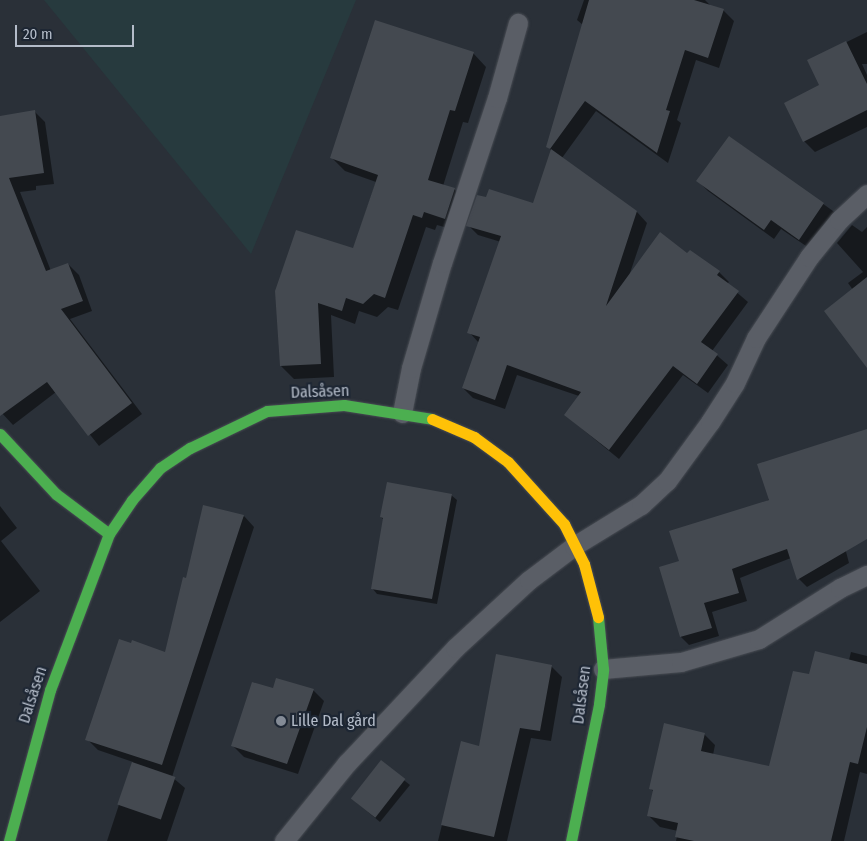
<!DOCTYPE html>
<meta charset="utf-8">
<style>
body{margin:0}
#map{position:relative;width:867px;height:841px;overflow:hidden;background:#2a3038;font-family:"Fira Sans Condensed",sans-serif}
div>[style]{position:absolute}
.green>*{inset:0;background:#273a3e}
.shadow>*{inset:0;background:#0007}
.building>*{inset:0;background:#444950;transform-origin:0 0}
.roads{filter:drop-shadow(0 0 1px #484c53) drop-shadow(0 0 1px #484c53)}
.lane>*{height:19px;margin:-9.5px;padding:0 9.5px;transform-origin:9.5px;border-radius:9.5px;background:#5a5e66}
.fast>*{height:11px;margin:-5.5px;padding:0 5.5px;transform-origin:5.5px;border-radius:5.5px;background:#4caf50}
.slow>*{height:11px;margin:-5.5px;padding:0 5.5px;transform-origin:5.5px;border-radius:5.5px;background:#ffc107}
.dots>*{width:14px;height:14px;translate:-50% -50%;box-sizing:border-box;border:2px solid #1d2633;border-radius:50%}
span{translate:-50% -50%;white-space:nowrap;text-align:center;line-height:1.15;-webkit-text-stroke:4.5px #1d2633;paint-order:stroke}
.street-label{font-size:16px;color:#b4bcc9}
.poi-label{font-size:16px;color:#b4bcc9}
.left{translate:0 -50%;text-align:left}
.scale{position:absolute;left:15px;top:25px;width:119px;height:22px;box-sizing:border-box;border:2px solid #b4bcc9;border-top:0;padding-left:6px;font-size:15px;line-height:18px;white-space:nowrap;color:#b4bcc9;-webkit-text-stroke:4px #1d2633;paint-order:stroke}
</style>
<div id="map">
<div class="green">
<div style="clip-path:polygon(44px 0,356px 0,251px 254px)"></div>
</div>
<div class="shadow">
<div style="clip-path:polygon(584px 0,705px 0,712px 7px,723px 10px,734px 21px,719px 68px,696px 60px,677px 120px,681px 123px,668px 163px,596px 111px,562px 158px,637px 212px,647px 223px,629px 276px,688px 255px,719px 272px,729px 282px,727px 284px,748px 302px,712px 351px,728px 365px,708px 393px,683px 375px,619px 459px,565px 415px,579px 396px,517px 375px,505px 409px,473px 398px,463px 388px,479px 343px,469px 332px,501px 242px,478px 235px,468px 225px,534px 204px,552px 151px,547px 146px,583px 25px,577px 20px)"></div>
<div style="clip-path:polygon(867px 32px,867px 64px,862px 64px,867px 75px,867px 127px,815px 152px,804px 141px,821px 86px,808px 61px)"></div>
<div style="clip-path:polygon(473px 53px,486px 67px,468px 123px,463px 122px,443px 186px,454px 189px,468px 202px,458px 231px,437px 225px,435px 230px,426px 227px,398px 310px,388px 307px,377px 317px,359px 311px,355px 324px,331px 315px,334px 377px,294px 379px,281px 366px,276px 291px,353px 250px,376px 182px,345px 171px,332px 158px)"></div>
<div style="clip-path:polygon(35px 112px,45px 122px,54px 184px,36px 186px,36px 190px,20px 192px,51px 271px,68px 264px,79px 275px,92px 311px,70px 319px,142px 414px,99px 446px,56px 392px,13px 425px,0 411px,0 117px)"></div>
<div style="clip-path:polygon(730px 137px,833px 211px,842px 220px,809px 248px,781px 229px,774px 239px,708px 191px,698px 181px)"></div>
<div style="clip-path:polygon(852px 225px,862px 232px,867px 227px,867px 362px,853px 290px,848px 283px,863px 272px,837px 243px)"></div>
<div style="clip-path:polygon(867px 430px,867px 512px,838px 521px,849px 563px,807px 587px,799px 579px,791px 558px,740px 578px,747px 601px,712px 612px,719px 636px,689px 645px,681px 637px,681px 562px)"></div>
<div style="clip-path:polygon(451px 495px,457px 500px,437px 604px,377px 594px,372px 588px,384px 520px,381px 517px)"></div>
<div style="clip-path:polygon(0 506px,17px 528px,1px 541px,40px 591px,0 622px)"></div>
<div style="clip-path:polygon(244px 516px,254px 527px,172px 777px,185px 788px,167px 841px,107px 841px,133px 762px,98px 750px,87px 739px,166px 653px,187px 579px)"></div>
<div style="clip-path:polygon(851px 652px,867px 656px,867px 774px,860px 772px,844px 841px,676px 841px,678px 831px,660px 827px,649px 816px,654px 792px,650px 788px,704px 734px,715px 745px,713px 755px,770px 768px,810px 676px,849px 660px)"></div>
<div style="clip-path:polygon(551px 666px,562px 677px,551px 741px,531px 738px,507px 841px,438px 841px,462px 743px,480px 747px)"></div>
<div style="clip-path:polygon(274px 690px,313px 690px,324px 701px,298px 774px,244px 757px,233px 746px)"></div>
<div style="clip-path:polygon(381px 762px,410px 785px,380px 822px,357px 803px)"></div>
</div>
<div class="building">
<div style="clip-path:polygon(589px 0,694px 0,724px 9px,708px 58px,685px 50px,666px 110px,670px 111px,657px 153px,585px 101px,550px 149px,546px 147px)"></div>
<div style="clip-path:polygon(375px 20px,474px 52px,455px 111px,450px 110px,428px 180px,455px 188px,445px 219px,424px 212px,422px 218px,413px 215px,385px 298px,374px 294px,363px 304px,346px 298px,342px 311px,318px 303px,321px 364px,280px 366px,275px 291px,296px 230px,353px 248px,378px 175px,330px 158px)"></div>
<div style="clip-path:polygon(846px 41px,867px 84px,867px 110px,803px 142px,784px 103px,819px 85px,807px 60px)"></div>
<div style="clip-path:polygon(35px 110px,44px 173px,9px 178px,46px 271px,68px 263px,83px 301px,61px 309px,132px 403px,88px 436px,47px 382px,0 416px,0 116px)"></div>
<div style="clip-path:polygon(729px 136px,824px 203px,799px 240px,771px 220px,764px 230px,696px 181px)"></div>
<div style="clip-path:polygon(551px 149px,637px 211px,606px 306px,660px 232px,687px 253px,690px 250px,720px 271px,717px 275px,739px 291px,701px 342px,718px 354px,697px 384px,673px 366px,609px 450px,564px 415px,581px 392px,507px 365px,495px 400px,462px 388px,480px 337px,467px 333px,501px 236px,466px 226px,477px 195px,486px 197px,489px 189px,533px 203px)"></div>
<div style="clip-path:polygon(867px 277px,867px 368px,824px 311px)"></div>
<div style="clip-path:polygon(867px 429px,867px 539px,797px 580px,787px 549px,732px 569px,739px 593px,704px 603px,712px 628px,680px 637px,659px 567px,679px 561px,669px 531px,769px 500px,757px 464px)"></div>
<div style="clip-path:polygon(387px 482px,452px 494px,432px 599px,371px 589px,383px 518px,380px 517px)"></div>
<div style="clip-path:polygon(203px 505px,244px 515px,162px 765px,85px 740px,119px 639px,131px 643px,132px 640px,165px 652px,183px 577px,186px 578px)"></div>
<div style="clip-path:polygon(815px 651px,867px 664px,867px 727px,858px 764px,850px 762px,831px 841px,694px 841px,675px 837px,678px 823px,647px 816px,653px 790px,649px 789px,664px 723px,705px 733px,701px 751px,769px 766px,793px 671px,809px 674px)"></div>
<div style="clip-path:polygon(496px 654px,552px 665px,540px 731px,520px 728px,494px 837px,441px 825px,461px 741px,479px 746px)"></div>
<div style="clip-path:polygon(276px 678px,314px 689px,287px 764px,231px 746px,252px 682px,273px 688px)"></div>
<div style="left:381px;top:760px;width:31px;height:49px;rotate:38deg"></div>
<div style="left:132px;top:762px;width:46px;height:45px;rotate:19deg"></div>
</div>
<div class="roads">
<div class="lane">
<div style="left:402px;top:413px;width:46px;rotate:-78.7deg"></div>
<div style="left:411px;top:368px;width:109px;rotate:-73.6deg"></div>
<div style="left:442px;top:263px;width:174px;rotate:-71.6deg"></div>
<div style="left:497px;top:98px;width:78px;rotate:-74.4deg"></div>
<div style="left:603px;top:669px;width:78px;rotate:-5.1deg"></div>
<div style="left:681px;top:662px;width:81px;rotate:-16.4deg"></div>
<div style="left:759px;top:639px;width:96px;rotate:-32.2deg"></div>
<div style="left:840px;top:588px;width:30px;rotate:-26deg"></div>
<div style="left:284px;top:841px;width:100px;rotate:-51.1deg"></div>
<div style="left:347px;top:763px;width:158px;rotate:-46.8deg"></div>
<div style="left:455px;top:648px;width:100px;rotate:-42.6deg"></div>
<div style="left:529px;top:580px;width:56px;rotate:-37.1deg"></div>
<div style="left:574px;top:546px;width:79px;rotate:-31.5deg"></div>
<div style="left:641px;top:505px;width:35px;rotate:-43deg"></div>
<div style="left:667px;top:481px;width:73px;rotate:-53.9deg"></div>
<div style="left:710px;top:422px;width:46px;rotate:-57.3deg"></div>
<div style="left:735px;top:383px;width:50px;rotate:-65deg"></div>
<div style="left:756px;top:338px;width:97px;rotate:-56.8deg"></div>
<div style="left:809px;top:257px;width:48px;rotate:-51deg"></div>
<div style="left:839px;top:220px;width:38px;rotate:-43deg"></div>
</div>
<div class="fast">
<div style="left:0;top:434px;width:82px;rotate:47deg"></div>
<div style="left:56px;top:494px;width:66px;rotate:37deg"></div>
<div style="left:9px;top:841px;width:156px;rotate:-74.8deg"></div>
<div style="left:50px;top:690px;width:167px;rotate:-69.3deg"></div>
<div style="left:109px;top:534px;width:41px;rotate:-55.9deg"></div>
<div style="left:132px;top:500px;width:43px;rotate:-48.8deg"></div>
<div style="left:160px;top:468px;width:36px;rotate:-34deg"></div>
<div style="left:190px;top:448px;width:85px;rotate:-25.7deg"></div>
<div style="left:267px;top:411px;width:77px;rotate:-4.5deg"></div>
<div style="left:344px;top:405px;width:89px;rotate:9deg"></div>
<div style="left:571px;top:841px;width:140px;rotate:-78.4deg"></div>
<div style="left:599px;top:704px;width:35px;rotate:-83deg"></div>
<div style="left:603px;top:669px;width:52px;rotate:-95.5deg"></div>
</div>
<div class="slow">
<div style="left:432px;top:419px;width:46px;rotate:23.2deg"></div>
<div style="left:474px;top:437px;width:42px;rotate:36.3deg"></div>
<div style="left:508px;top:462px;width:84px;rotate:47.9deg"></div>
<div style="left:564px;top:524px;width:45px;rotate:63.4deg"></div>
<div style="left:584px;top:564px;width:55px;rotate:75.2deg"></div>
</div>
</div>
<div class="dots">
<div style="left:281px;top:721px;background:#848b96"></div>
</div>
<div class="street-label">
<span style="left:320px;top:392px;rotate:-2deg">Dalsåsen</span>
<span style="left:33px;top:695px;rotate:-72deg">Dalsåsen</span>
<span style="left:582px;top:695px;rotate:-83deg">Dalsåsen</span>
</div>
<div class="poi-label">
<span class="left" style="left:291px;top:721px">Lille Dal gård</span>
</div>
<div class="scale">20 m</div>
</div>
